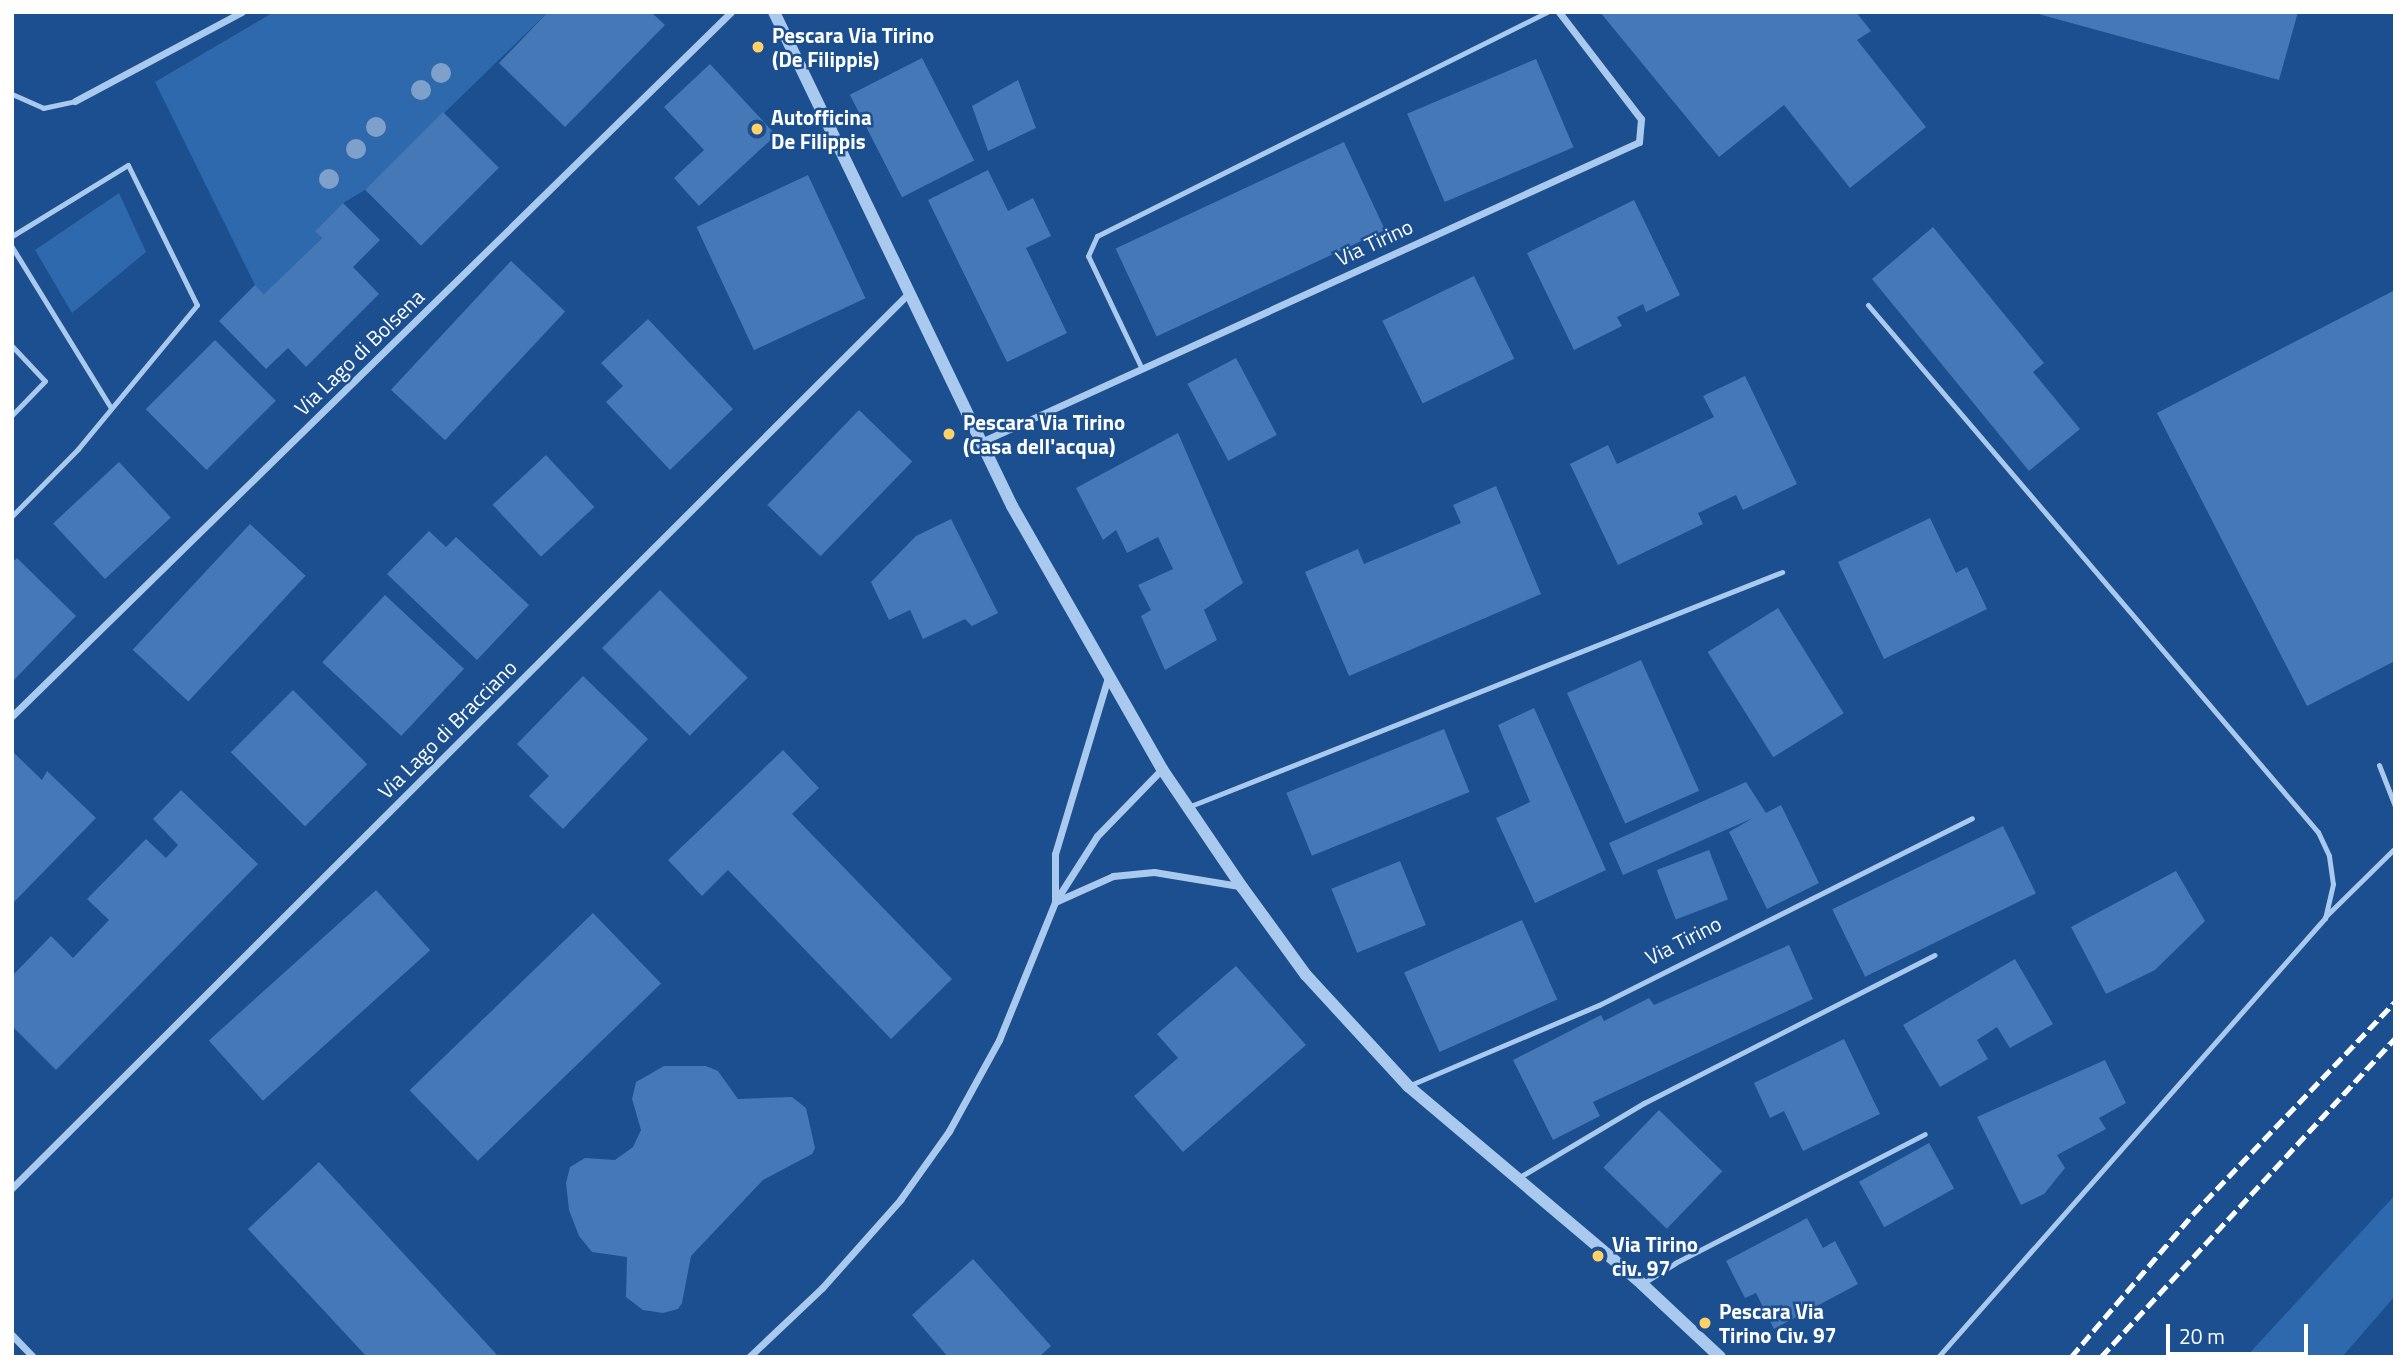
<!DOCTYPE html>
<style>
body{margin:0}
#map{position:relative;width:2407px;height:1369px;overflow:hidden;background:#1b4f8f;font-family:"Titillium Web",sans-serif}
div>[style]{position:absolute}
.green>*{inset:0;background:#2e69ad}
.building>*{inset:0;background:#4478b7;transform-origin:0 0}
.service>*{height:5px;margin:-2.5px;padding:0 2.5px;transform-origin:2.5px;border-radius:2.5px;background:#a9c9ee}
.minor>*{height:7px;margin:-3.5px;padding:0 3.5px;transform-origin:3.5px;border-radius:3.5px;background:#a9c9ee}
.tertiary>*{height:12px;margin:-6px;padding:0 6px;transform-origin:6px;border-radius:6px;background:#a9c9ee}
.rail>*{height:5px;margin-top:-2.5px;transform-origin:0;background:repeating-linear-gradient(90deg,#fff 0 12px,transparent 0 17px)}
.trees>*{width:20px;height:20px;margin:-10px;border-radius:50%;background:#7ea0ca}
.dots>*{width:19px;height:19px;translate:-50% -50%;box-sizing:border-box;border:4px solid #1b4f8f;border-radius:50%}
span{translate:-50% -50%;white-space:nowrap;text-align:center;line-height:1.15;-webkit-text-stroke:5px #1b4f8f;paint-order:stroke}
.poi-label{font-size:21px;color:#fff;font-weight:700}
.left{translate:0 -50%;text-align:left}
.street-label{font-size:21px;color:#fff}
.frame{position:absolute;inset:0;border:14px solid #fff;pointer-events:none}
.scale{position:absolute;left:2166px;top:1324px;width:142px;height:32px;box-sizing:border-box;border:4px solid #fff;border-top:0;padding-left:9px;font-size:21px;line-height:24px;white-space:nowrap;color:#fff;-webkit-text-stroke:5px #1b4f8f;paint-order:stroke}
</style>
<div id="map">
<div class="green">
<div style="clip-path:polygon(274px 12px,548px 12px,365px 190px,343px 203px,316px 230px,322px 238px,264px 294px,255px 285px,155px 82px)"></div>
<div style="clip-path:polygon(119px 193px,146px 252px,72px 313px,35px 250px)"></div>
<div style="clip-path:polygon(2395px 1195px,2395px 1296px,2342px 1357px,2246px 1357px)"></div>
</div>
<div class="building">
<div style="clip-path:polygon(548px 12px,651px 12px,665px 25px,565px 127px,499px 63px)"></div>
<div style="clip-path:polygon(1600px 12px,1856px 12px,1871px 31px,1857px 40px,1926px 127px,1850px 188px,1784px 105px,1719px 157px)"></div>
<div style="clip-path:polygon(2031px 12px,2298px 12px,2279px 80px)"></div>
<div style="left:922px;top:58px;width:115px;height:81px;rotate:63deg"></div>
<div style="left:1536px;top:59px;width:96px;height:140px;rotate:67deg"></div>
<div style="clip-path:polygon(710px 64px,776px 135px,699px 206px,674px 178px,704px 150px,664px 107px)"></div>
<div style="clip-path:polygon(1018px 80px,1036px 128px,988px 151px,972px 106px)"></div>
<div style="left:443px;top:112px;width:79px;height:110px;rotate:45deg"></div>
<div style="left:1344px;top:142px;width:97px;height:252px;rotate:65deg"></div>
<div style="clip-path:polygon(988px 170px,1008px 211px,1033px 198px,1051px 236px,1026px 248px,1067px 333px,1007px 362px,928px 200px)"></div>
<div style="left:808px;top:175px;width:136px;height:123px;rotate:65deg"></div>
<div style="clip-path:polygon(1634px 200px,1680px 295px,1646px 312px,1643px 304px,1617px 317px,1622px 326px,1574px 350px,1527px 253px)"></div>
<div style="clip-path:polygon(343px 203px,380px 240px,353px 267px,379px 294px,306px 367px,288px 348px,266px 369px,219px 321px,255px 285px,264px 294px,322px 238px,315px 231px)"></div>
<div style="clip-path:polygon(1933px 227px,2044px 363px,2033px 372px,2080px 429px,2029px 471px,1872px 279px)"></div>
<div style="left:511px;top:261px;width:74px;height:176px;rotate:43deg"></div>
<div style="left:1474px;top:276px;width:92px;height:102px;rotate:64deg"></div>
<div style="clip-path:polygon(2395px 290px,2395px 661px,2307px 706px,2157px 413px)"></div>
<div style="clip-path:polygon(648px 319px,733px 409px,670px 470px,606px 402px,623px 386px,601px 363px)"></div>
<div style="left:215px;top:340px;width:86px;height:98px;rotate:45deg"></div>
<div style="left:1236px;top:358px;width:87px;height:55px;rotate:62deg"></div>
<div style="clip-path:polygon(1745px 376px,1797px 484px,1743px 510px,1736px 495px,1698px 513px,1703px 524px,1618px 565px,1570px 464px,1608px 445px,1617px 464px,1714px 417px,1703px 396px)"></div>
<div style="left:859px;top:410px;width:74px;height:132px;rotate:44deg"></div>
<div style="clip-path:polygon(1178px 433px,1243px 583px,1204px 610px,1217px 640px,1165px 670px,1141px 616px,1151px 610px,1138px 585px,1173px 569px,1158px 537px,1127px 553px,1116px 530px,1103px 540px,1076px 488px)"></div>
<div style="left:546px;top:455px;width:71px;height:73px;rotate:47deg"></div>
<div style="left:119px;top:462px;width:76px;height:90px;rotate:47deg"></div>
<div style="clip-path:polygon(1496px 486px,1541px 594px,1349px 676px,1305px 572px,1358px 549px,1364px 564px,1461px 523px,1453px 505px)"></div>
<div style="clip-path:polygon(1930px 518px,1956px 573px,1967px 567px,1987px 609px,1884px 659px,1838px 562px)"></div>
<div style="clip-path:polygon(951px 519px,998px 613px,972px 626px,965px 619px,923px 639px,910px 610px,889px 620px,871px 582px,916px 536px)"></div>
<div style="left:250px;top:524px;width:76px;height:172px;rotate:43deg"></div>
<div style="clip-path:polygon(429px 531px,446px 547px,456px 537px,529px 605px,477px 660px,387px 574px)"></div>
<div style="clip-path:polygon(17px 558px,76px 616px,12px 682px,12px 563px)"></div>
<div style="left:660px;top:590px;width:124px;height:82px;rotate:45deg"></div>
<div style="left:385px;top:595px;width:108px;height:92px;rotate:43deg"></div>
<div style="left:1778px;top:608px;width:124px;height:83px;rotate:58deg"></div>
<div style="left:1641px;top:660px;width:143px;height:81px;rotate:66deg"></div>
<div style="clip-path:polygon(583px 676px,648px 739px,563px 829px,529px 796px,549px 776px,517px 744px)"></div>
<div style="left:293px;top:690px;width:105px;height:88px;rotate:45deg"></div>
<div style="clip-path:polygon(1534px 708px,1606px 870px,1535px 903px,1496px 818px,1530px 802px,1498px 725px)"></div>
<div style="left:1444px;top:729px;width:68px;height:170px;rotate:68deg"></div>
<div style="clip-path:polygon(783px 750px,819px 788px,792px 814px,952px 979px,891px 1039px,728px 870px,702px 896px,668px 860px)"></div>
<div style="clip-path:polygon(12px 751px,42px 780px,47px 771px,96px 818px,12px 904px)"></div>
<div style="clip-path:polygon(1746px 782px,1766px 813px,1781px 805px,1819px 883px,1767px 909px,1729px 832px,1753px 818px,1623px 875px,1609px 843px)"></div>
<div style="clip-path:polygon(181px 790px,258px 864px,56px 1070px,12px 1026px,12px 976px,51px 936px,73px 958px,109px 920px,87px 899px,146px 839px,166px 858px,178px 845px,153px 819px)"></div>
<div style="left:2003px;top:826px;width:75px;height:190px;rotate:64deg"></div>
<div style="left:1709px;top:850px;width:53px;height:56px;rotate:69deg"></div>
<div style="left:1400px;top:861px;width:69px;height:74px;rotate:68deg"></div>
<div style="clip-path:polygon(2176px 871px,2205px 921px,2155px 970px,2106px 994px,2071px 927px)"></div>
<div style="left:376px;top:890px;width:81px;height:225px;rotate:48deg"></div>
<div style="left:593px;top:913px;width:98px;height:255px;rotate:46deg"></div>
<div style="left:1522px;top:920px;width:87px;height:129px;rotate:66deg"></div>
<div style="clip-path:polygon(1789px 945px,1813px 999px,1593px 1102px,1600px 1116px,1553px 1140px,1513px 1060px,1601px 1015px,1604px 1021px,1649px 998px,1654px 1005px)"></div>
<div style="clip-path:polygon(2015px 959px,2053px 1024px,2010px 1048px,1997px 1027px,1977px 1040px,1988px 1059px,1940px 1087px,1903px 1025px)"></div>
<div style="clip-path:polygon(1236px 966px,1306px 1045px,1183px 1152px,1134px 1096px,1178px 1058px,1157px 1034px)"></div>
<div style="clip-path:polygon(1844px 1039px,1880px 1114px,1803px 1151px,1784px 1111px,1770px 1118px,1754px 1083px)"></div>
<div style="clip-path:polygon(2105px 1060px,2126px 1103px,2099px 1118px,2106px 1129px,2057px 1155px,2065px 1168px,2044px 1194px,2021px 1205px,1977px 1117px)"></div>
<div style="clip-path:polygon(664px 1066px,706px 1066px,718px 1071px,738px 1099px,792px 1097px,806px 1108px,815px 1148px,812px 1154px,763px 1180px,691px 1256px,682px 1303px,678px 1309px,663px 1313px,643px 1310px,626px 1297px,627px 1257px,592px 1252px,579px 1236px,569px 1210px,566px 1183px,570px 1167px,585px 1158px,615px 1160px,633px 1147px,641px 1130px,632px 1099px,636px 1082px)"></div>
<div style="left:1659px;top:1110px;width:88px;height:80px;rotate:44deg"></div>
<div style="left:1929px;top:1143px;width:52px;height:80px;rotate:61deg"></div>
<div style="clip-path:polygon(319px 1162px,499px 1357px,367px 1357px,248px 1229px)"></div>
<div style="clip-path:polygon(1807px 1218px,1823px 1248px,1835px 1241px,1858px 1284px,1774px 1329px,1756px 1293px,1745px 1298px,1726px 1261px)"></div>
<div style="clip-path:polygon(973px 1259px,1051px 1346px,1039px 1357px,948px 1357px,912px 1315px)"></div>
</div>
<div class="service">
<div style="left:12px;top:94px;width:34px;rotate:24deg"></div>
<div style="left:43px;top:108px;width:33px;rotate:-12deg"></div>
<div style="left:12px;top:236px;width:136px;rotate:-31.5deg"></div>
<div style="left:128px;top:165px;width:156px;rotate:63.8deg"></div>
<div style="left:197px;top:305px;width:187px;rotate:129.6deg"></div>
<div style="left:78px;top:449px;width:94px;rotate:134.6deg"></div>
<div style="left:12px;top:247px;width:189px;rotate:58.4deg"></div>
<div style="left:1868px;top:305px;width:693px;rotate:49.51deg"></div>
<div style="left:2318px;top:832px;width:26px;rotate:65deg"></div>
<div style="left:2329px;top:856px;width:28px;rotate:82deg"></div>
<div style="left:2333px;top:884px;width:35px;rotate:103deg"></div>
<div style="left:2325px;top:918px;width:585px;rotate:131.4deg"></div>
<div style="left:12px;top:346px;width:48px;rotate:46.7deg"></div>
<div style="left:45px;top:381px;width:47px;rotate:134.1deg"></div>
<div style="left:1142px;top:369px;width:125px;rotate:-115.5deg"></div>
<div style="left:1088px;top:256px;width:22px;rotate:-66deg"></div>
<div style="left:1097px;top:236px;width:503px;rotate:-26.46deg"></div>
<div style="left:2379px;top:765px;width:44px;rotate:68.7deg"></div>
<div style="left:1188px;top:807px;width:639px;rotate:-21.58deg"></div>
<div style="left:2325px;top:917px;width:98px;rotate:-44.6deg"></div>
<div style="left:1408px;top:1086px;width:207px;rotate:-23deg"></div>
<div style="left:1599px;top:1005px;width:417px;rotate:-26.6deg"></div>
<div style="left:1518px;top:1178px;width:147px;rotate:-30.8deg"></div>
<div style="left:1644px;top:1103px;width:326px;rotate:-27deg"></div>
<div style="left:1642px;top:1284px;width:39px;rotate:-32deg"></div>
<div style="left:1675px;top:1263px;width:281px;rotate:-27.3deg"></div>
</div>
<div class="minor">
<div style="left:75px;top:101px;width:189px;rotate:-28.1deg"></div>
<div style="left:981px;top:442px;width:723px;rotate:-24.51deg"></div>
<div style="left:1639px;top:142px;width:23px;rotate:-85deg"></div>
<div style="left:1641px;top:119px;width:135px;rotate:-127.5deg"></div>
<div style="left:12px;top:716px;width:1006px;rotate:-44.4deg"></div>
<div style="left:1055px;top:902px;width:48px;rotate:-90deg"></div>
<div style="left:1055px;top:854px;width:185px;rotate:-73.3deg"></div>
<div style="left:1055px;top:902px;width:64px;rotate:-24.1deg"></div>
<div style="left:1113px;top:876px;width:41px;rotate:-5.6deg"></div>
<div style="left:1154px;top:872px;width:86px;rotate:9.4deg"></div>
<div style="left:12px;top:1188px;width:1266px;rotate:-44.94deg"></div>
<div style="left:12px;top:1335px;width:30px;rotate:46deg"></div>
<div style="left:749px;top:1357px;width:100px;rotate:-43.4deg"></div>
<div style="left:822px;top:1288px;width:118px;rotate:-48.4deg"></div>
<div style="left:900px;top:1200px;width:85px;rotate:-54.6deg"></div>
<div style="left:949px;top:1131px;width:104px;rotate:-61.2deg"></div>
<div style="left:999px;top:1040px;width:149px;rotate:-67.9deg"></div>
<div style="left:1055px;top:902px;width:78px;rotate:-57.5deg"></div>
<div style="left:1097px;top:836px;width:93px;rotate:-45.9deg"></div>
</div>
<div class="tertiary">
<div style="left:774px;top:12px;width:548px;rotate:64.28deg"></div>
<div style="left:1012px;top:506px;width:303px;rotate:60.3deg"></div>
<div style="left:1162px;top:769px;width:143px;rotate:55.9deg"></div>
<div style="left:1242px;top:887px;width:109px;rotate:54deg"></div>
<div style="left:1306px;top:975px;width:151px;rotate:47.4deg"></div>
<div style="left:1408px;top:1086px;width:307px;rotate:40.2deg"></div>
<div style="left:1642px;top:1284px;width:107px;rotate:43.1deg"></div>
</div>
<div class="rail">
<div style="left:2071px;top:1357px;width:188px;rotate:-49.5deg"></div>
<div style="left:2193px;top:1214px;width:293px;rotate:-46.4deg"></div>
<div style="left:2101px;top:1357px;width:434px;rotate:-47.3deg"></div>
</div>
<div class="trees">
<div style="left:441px;top:73px"></div>
<div style="left:421px;top:90px"></div>
<div style="left:376px;top:127px"></div>
<div style="left:356px;top:149px"></div>
<div style="left:329px;top:179px"></div>
</div>
<div class="dots">
<div style="left:758px;top:47px;background:#ffd166"></div>
<div style="left:757px;top:129px;background:#ffd166"></div>
<div style="left:949px;top:434px;background:#ffd166"></div>
<div style="left:1598px;top:1256px;background:#ffd166"></div>
<div style="left:1705px;top:1323px;background:#ffd166"></div>
</div>
<div class="poi-label">
<span class="left" style="left:772px;top:47px">Pescara Via Tirino<br>(De Filippis)</span>
<span class="left" style="left:771px;top:129px">Autofficina<br>De Filippis</span>
<span class="left" style="left:963px;top:434px">Pescara Via Tirino<br>(Casa dell'acqua)</span>
<span class="left" style="left:1612px;top:1256px">Via Tirino<br>civ. 97</span>
<span class="left" style="left:1719px;top:1323px">Pescara Via<br>Tirino Civ. 97</span>
</div>
<div class="street-label">
<span style="left:1374px;top:242px;rotate:-25deg">Via Tirino</span>
<span style="left:359px;top:352px;rotate:-44deg">Via Lago di Bolsena</span>
<span style="left:447px;top:729px;rotate:-45deg">Via Lago di Bracciano</span>
<span style="left:1683px;top:940px;rotate:-27deg">Via Tirino</span>
</div>
<div class="frame"></div>
<div class="scale">20 m</div>
</div>
